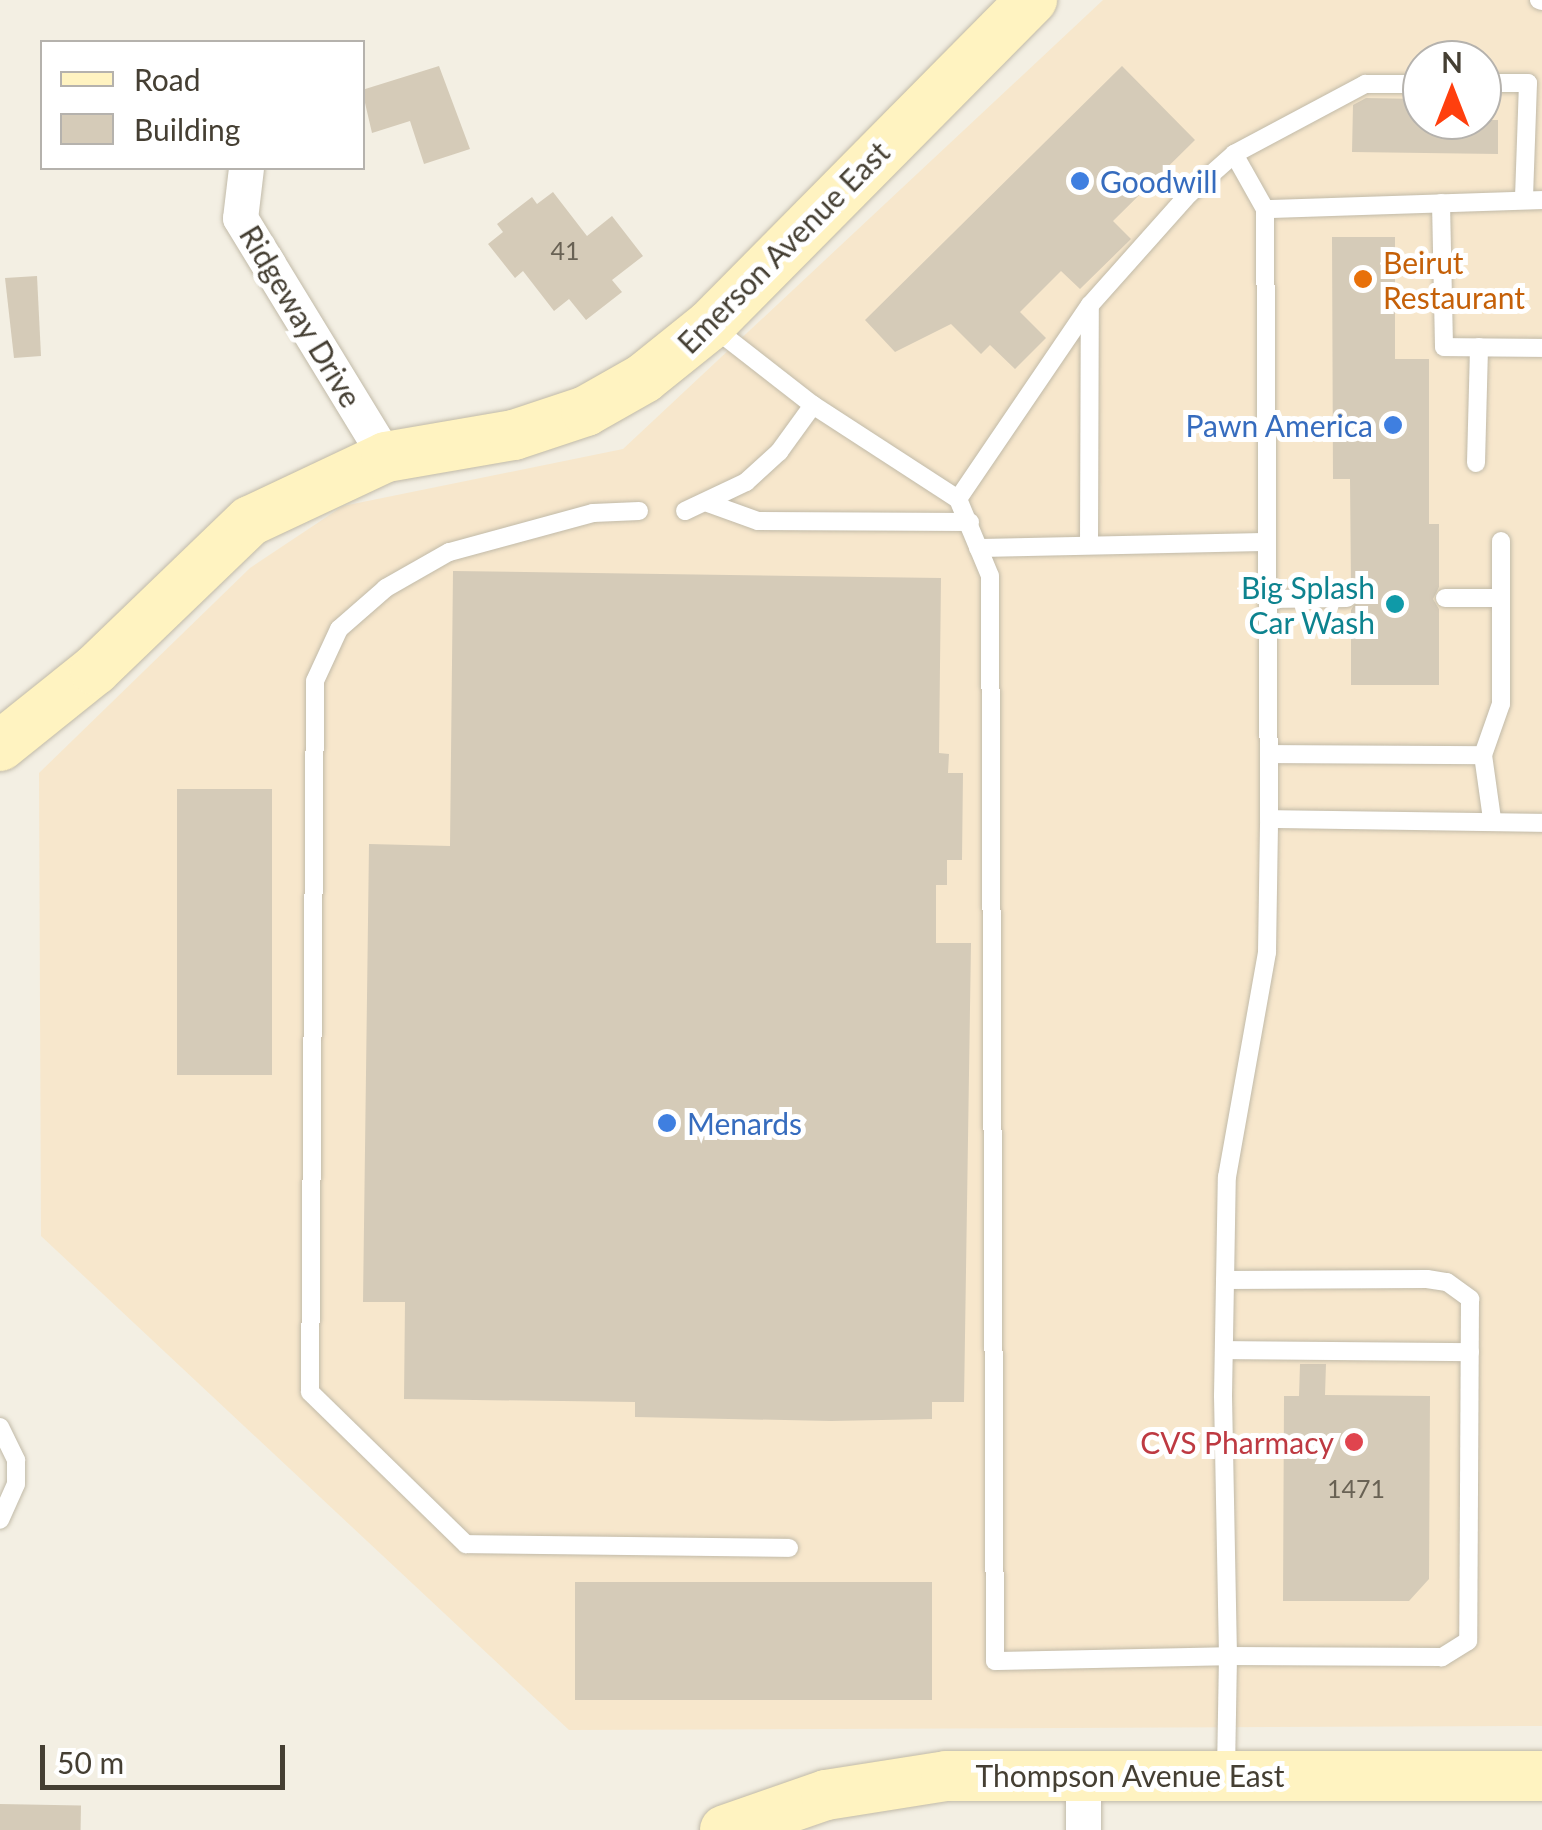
<!DOCTYPE html>
<style>
body{margin:0}
#map{position:relative;width:1542px;height:1830px;overflow:hidden;background:#f3efe3;font-family:Lato,sans-serif}
div>[style]{position:absolute}
.commercial>*{inset:0;background:#f7e7cc}
.building>*{inset:0;background:#d5cbb8;transform-origin:0 0}
.roads{filter:drop-shadow(0 0 2px #c1baa8) drop-shadow(0 0 2px #c1baa8)}
.lane>*{height:18px;margin:-9px;padding:0 9px;transform-origin:9px;border-radius:9px;background:#fff}
.street>*{height:35px;margin:-17.5px;padding:0 17.5px;transform-origin:17.5px;border-radius:17.5px;background:#fff}
.secondary>*{height:50px;margin:-25px;padding:0 25px;transform-origin:25px;border-radius:25px;background:#fff3c1}
.dots>*{width:28px;height:28px;translate:-50% -50%;box-sizing:border-box;border:5px solid #fff;border-radius:50%}
span{translate:-50% -50%;white-space:nowrap;text-align:center;line-height:1.15;-webkit-text-stroke:10px #fff;paint-order:stroke}
.number-label{font-size:25px;color:#696254}
.number-label span{-webkit-text-stroke-width:0}
.shop-label{font-size:30px;color:#366cbe}
.left{translate:0 -50%;text-align:left}
.right{translate:-100% -50%;text-align:right}
.street-label{font-size:30px;color:#453f33}
.food-label{font-size:30px;color:#c56008}
.culture-label{font-size:30px;color:#0d838f}
.health-label{font-size:30px;color:#be3a42}
.legend{position:absolute;left:40px;top:40px;width:325px;height:130px;box-sizing:border-box;background:#fff;border:2px solid #b5b2ad;margin:0;padding:12px 18px;list-style:none;font-size:30px;color:#453f33}
.legend li{display:flex;align-items:center;gap:20px;height:50px}
.legend b{width:50px;border:2px solid #b5b2ad}
.north{position:absolute;left:1402px;top:40px;width:100px;height:100px;box-sizing:border-box;background:#fff;border:2px solid #b5b2ad;border-radius:50%;rotate:0deg;font-size:28px;font-weight:700;line-height:40px;text-align:center;color:#453f33}
.north::after{content:'';display:block;margin:auto;width:35px;height:45px;background:#ff3f0e;clip-path:polygon(50% 0,100% 100%,50% 72%,0 100%)}
.scale{position:absolute;left:40px;top:1745px;width:245px;height:45px;box-sizing:border-box;border:5px solid #453f33;border-top:0;padding-left:12px;font-size:30px;line-height:35px;white-space:nowrap;color:#453f33;-webkit-text-stroke:8px #fff;paint-order:stroke}
</style>
<div id="map">
<div class="commercial">
<div style="clip-path:polygon(evenodd,1103px 0,1542px 0,1542px 1726px,569px 1730px,41px 1236px,39px 773px,250px 568px,343px 506px,623px 449px,1103px 0,1422px 60px,1482px 60px,1482px 120px,1422px 120px,1422px 60px)"></div>
</div>
<div class="building">
<div style="clip-path:polygon(439px 66px,470px 149px,424px 164px,410px 121px,372px 133px,362px 90px)"></div>
<div style="clip-path:polygon(1122px 66px,1195px 140px,1113px 221px,1131px 239px,1080px 289px,1061px 271px,1020px 312px,1046px 338px,1015px 369px,990px 345px,981px 354px,951px 324px,895px 352px,865px 320px)"></div>
<div style="clip-path:polygon(1366px 98px,1422px 99px,1422px 120px,1498px 120px,1498px 154px,1352px 152px,1353px 105px)"></div>
<div style="clip-path:polygon(553px 192px,587px 236px,612px 216px,643px 256px,612px 280px,622px 292px,586px 320px,569px 299px,554px 311px,523px 271px,515px 278px,488px 244px,503px 232px,497px 224px,532px 197px,537px 204px)"></div>
<div style="clip-path:polygon(1332px 237px,1395px 237px,1395px 359px,1429px 359px,1429px 524px,1439px 524px,1439px 587px,1433px 599px,1439px 609px,1439px 685px,1351px 685px,1351px 610px,1359px 597px,1351px 586px,1350px 479px,1333px 479px)"></div>
<div style="clip-path:polygon(37px 276px,41px 356px,14px 358px,5px 278px)"></div>
<div style="clip-path:polygon(453px 571px,941px 578px,939px 753px,949px 754px,948px 773px,963px 773px,962px 860px,947px 860px,947px 885px,936px 885px,936px 943px,971px 943px,964px 1402px,932px 1402px,932px 1419px,831px 1421px,635px 1417px,635px 1402px,404px 1399px,405px 1302px,363px 1302px,369px 844px,450px 846px)"></div>
<div style="left:177px;top:789px;width:95px;height:286px"></div>
<div style="clip-path:polygon(1300px 1364px,1326px 1364px,1325px 1395px,1430px 1396px,1429px 1579px,1409px 1601px,1283px 1601px,1284px 1396px,1299px 1396px)"></div>
<div style="left:575px;top:1582px;width:357px;height:118px"></div>
<div style="left:0;top:1804px;width:81px;height:26px;rotate:1deg"></div>
</div>
<div class="roads">
<div class="lane">
<div style="left:1539px;top:0;width:3px;rotate:18deg"></div>
<div style="left:1482px;top:83px;width:46px"></div>
<div style="left:1528px;top:83px;width:117px;rotate:92deg"></div>
<div style="left:1234px;top:154px;width:63px;rotate:60.6deg"></div>
<div style="left:1542px;top:200px;width:277px;rotate:178.1deg"></div>
<div style="left:1265px;top:209px;width:610px;rotate:89.62deg"></div>
<div style="left:1269px;top:819px;width:273px;rotate:0.8deg"></div>
<div style="left:1441px;top:203px;width:144px;rotate:88.8deg"></div>
<div style="left:1444px;top:347px;width:98px;rotate:0.6deg"></div>
<div style="left:714px;top:328px;width:125px;rotate:37.9deg"></div>
<div style="left:813px;top:405px;width:173px;rotate:33deg"></div>
<div style="left:958px;top:499px;width:83px;rotate:67.4deg"></div>
<div style="left:990px;top:576px;width:1085px;rotate:89.74deg"></div>
<div style="left:995px;top:1661px;width:233px;rotate:-1.2deg"></div>
<div style="left:1228px;top:1656px;width:118px;rotate:91deg"></div>
<div style="left:1476px;top:463px;width:116px;rotate:-88.5deg"></div>
<div style="left:958px;top:499px;width:235px;rotate:-55.8deg"></div>
<div style="left:708px;top:503px;width:53px;rotate:19.8deg"></div>
<div style="left:758px;top:521px;width:212px;rotate:0.3deg"></div>
<div style="left:639px;top:511px;width:46px;rotate:177.5deg"></div>
<div style="left:593px;top:513px;width:149px;rotate:164.8deg"></div>
<div style="left:449px;top:552px;width:73px;rotate:150.3deg"></div>
<div style="left:386px;top:588px;width:62px;rotate:138.9deg"></div>
<div style="left:339px;top:629px;width:57px;rotate:114.8deg"></div>
<div style="left:315px;top:681px;width:711px;rotate:90.4deg"></div>
<div style="left:310px;top:1392px;width:218px;rotate:44.3deg"></div>
<div style="left:466px;top:1544px;width:323px;rotate:0.7deg"></div>
<div style="left:685px;top:511px;width:68px;rotate:-25.4deg"></div>
<div style="left:746px;top:482px;width:45px;rotate:-42.3deg"></div>
<div style="left:779px;top:452px;width:58px;rotate:-54.1deg"></div>
<div style="left:1089px;top:545px;width:240px;rotate:-89.8deg"></div>
<div style="left:1090px;top:305px;width:149px;rotate:-48.3deg"></div>
<div style="left:1189px;top:194px;width:60px;rotate:-41.6deg"></div>
<div style="left:1234px;top:154px;width:149px;rotate:-28.1deg"></div>
<div style="left:1365px;top:84px;width:57px"></div>
<div style="left:978px;top:548px;width:288px;rotate:-1.2deg"></div>
<div style="left:1445px;top:598px;width:56px"></div>
<div style="left:1267px;top:599px;width:80px;rotate:-0.7deg"></div>
<div style="left:1269px;top:754px;width:214px;rotate:0.3deg"></div>
<div style="left:1483px;top:755px;width:54px;rotate:-70.6deg"></div>
<div style="left:1501px;top:704px;width:163px;rotate:-90deg"></div>
<div style="left:1483px;top:755px;width:65px;rotate:82deg"></div>
<div style="left:1225px;top:1280px;width:202px;rotate:-0.3deg"></div>
<div style="left:1427px;top:1279px;width:20px;rotate:9deg"></div>
<div style="left:1447px;top:1282px;width:29px;rotate:36deg"></div>
<div style="left:1470px;top:1299px;width:342px;rotate:90.3deg"></div>
<div style="left:1468px;top:1641px;width:31px;rotate:148deg"></div>
<div style="left:1442px;top:1657px;width:214px;rotate:-179.7deg"></div>
<div style="left:1228px;top:1656px;width:260px;rotate:-91.1deg"></div>
<div style="left:1223px;top:1396px;width:219px;rotate:-89deg"></div>
<div style="left:1227px;top:1177px;width:229px;rotate:-79.9deg"></div>
<div style="left:1267px;top:952px;width:133px;rotate:-89.1deg"></div>
<div style="left:1224px;top:1350px;width:246px;rotate:0.5deg"></div>
<div style="left:0;top:1427px;width:37px;rotate:64deg"></div>
<div style="left:16px;top:1460px;width:24px;rotate:90deg"></div>
<div style="left:16px;top:1484px;width:39px;rotate:114deg"></div>
</div>
<div class="street">
<div style="left:246px;top:168px;width:50px;rotate:96.8deg"></div>
<div style="left:240px;top:218px;width:280px;rotate:58.6deg"></div>
<div style="left:1083px;top:1773px;width:57px;rotate:90deg"></div>
</div>
<div class="secondary">
<div style="left:0;top:746px;width:122px;rotate:-38.7deg"></div>
<div style="left:95px;top:670px;width:215px;rotate:-43.9deg"></div>
<div style="left:250px;top:521px;width:150px;rotate:-25.2deg"></div>
<div style="left:386px;top:457px;width:130px;rotate:-9.8deg"></div>
<div style="left:514px;top:435px;width:76px;rotate:-18.4deg"></div>
<div style="left:586px;top:411px;width:67px;rotate:-29.6deg"></div>
<div style="left:644px;top:378px;width:85px;rotate:-38.8deg"></div>
<div style="left:710px;top:325px;width:458px;rotate:-45.3deg"></div>
<div style="left:725px;top:1830px;width:107px;rotate:-19.1deg"></div>
<div style="left:826px;top:1795px;width:121px;rotate:-9deg"></div>
<div style="left:946px;top:1776px;width:596px"></div>
</div>
</div>
<div class="dots">
<div style="left:1080px;top:181px;background:#3f7fe0"></div>
<div style="left:1363px;top:279px;background:#e8710a"></div>
<div style="left:1393px;top:425px;background:#3f7fe0"></div>
<div style="left:1395px;top:604px;background:#0f9aa8"></div>
<div style="left:667px;top:1123px;background:#3f7fe0"></div>
<div style="left:1354px;top:1442px;background:#e0444e"></div>
</div>
<div class="number-label">
<span style="left:565px;top:250px">41</span>
<span style="left:1356px;top:1488px">1471</span>
</div>
<div class="shop-label">
<span class="left" style="left:1100px;top:181px">Goodwill</span>
<span class="right" style="left:1373px;top:425px">Pawn America</span>
<span class="left" style="left:687px;top:1123px">Menards</span>
</div>
<div class="street-label">
<span style="left:783px;top:247px;rotate:-45deg">Emerson Avenue East</span>
<span style="left:301px;top:316px;rotate:59deg">Ridgeway Drive</span>
<span style="left:1130px;top:1775px">Thompson Avenue East</span>
</div>
<div class="food-label">
<span class="left" style="left:1383px;top:279px">Beirut<br>Restaurant</span>
</div>
<div class="culture-label">
<span class="right" style="left:1375px;top:604px">Big Splash<br>Car Wash</span>
</div>
<div class="health-label">
<span class="right" style="left:1334px;top:1442px">CVS Pharmacy</span>
</div>
<ul class="legend">
<li><b style="height:12px;background:#fff3c1"></b>Road</li>
<li><b style="height:28px;background:#d5cbb8"></b>Building</li>
</ul>
<div class="north">N</div>
<div class="scale">50 m</div>
</div>
